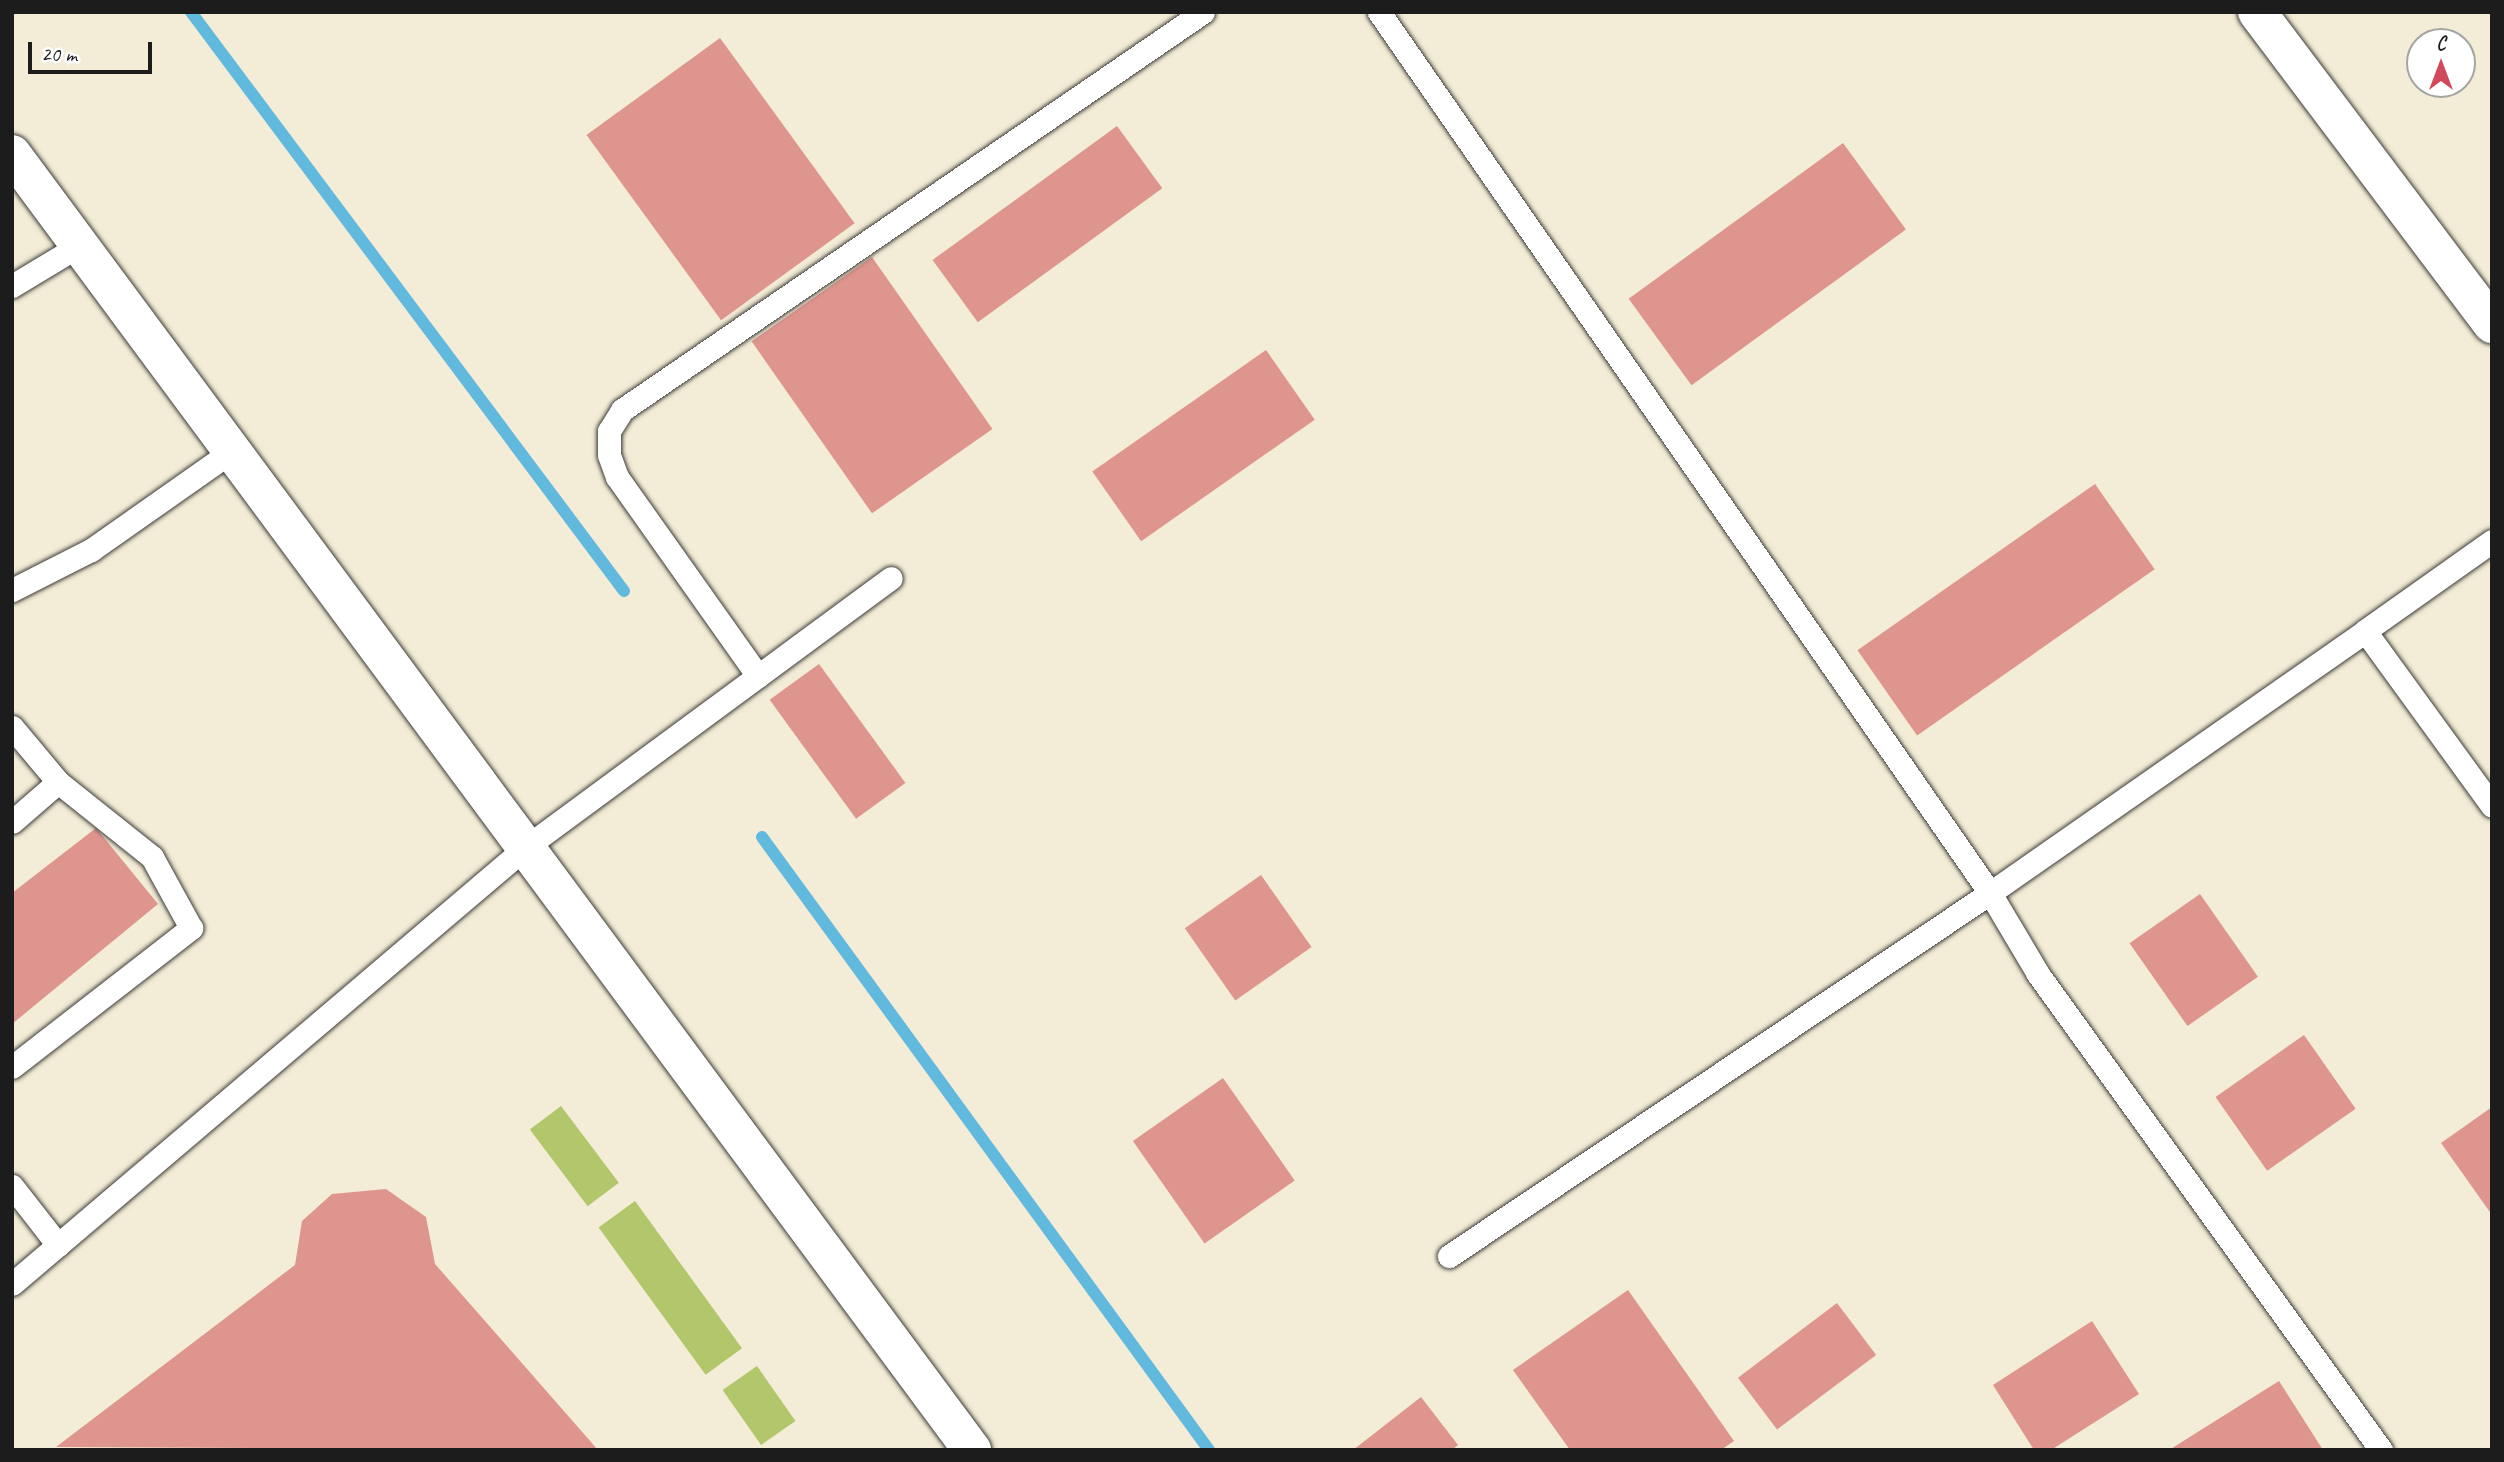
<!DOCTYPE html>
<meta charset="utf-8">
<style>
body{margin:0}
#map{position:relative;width:2504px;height:1462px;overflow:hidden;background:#f3ecd6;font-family:Caveat,sans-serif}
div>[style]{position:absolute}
.green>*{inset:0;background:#b2c76c;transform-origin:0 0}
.stream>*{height:12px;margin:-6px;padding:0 6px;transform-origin:6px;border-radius:6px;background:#61b9de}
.building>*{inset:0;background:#de958d;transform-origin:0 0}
.roads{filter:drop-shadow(0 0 2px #3c3b38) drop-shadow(0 0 2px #3c3b38)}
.lane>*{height:23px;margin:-11.5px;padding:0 11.5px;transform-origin:11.5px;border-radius:11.5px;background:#fff}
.street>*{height:38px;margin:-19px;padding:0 19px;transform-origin:19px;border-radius:19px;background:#fff}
.secondary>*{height:38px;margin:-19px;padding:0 19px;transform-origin:19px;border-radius:19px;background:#fff}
span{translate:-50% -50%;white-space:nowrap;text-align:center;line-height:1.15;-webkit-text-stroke:7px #fff;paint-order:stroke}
.frame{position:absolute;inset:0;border:14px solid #1c1c1c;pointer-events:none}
.north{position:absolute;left:2406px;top:28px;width:70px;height:70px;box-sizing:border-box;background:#fff;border:2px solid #a4a4a4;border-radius:50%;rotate:0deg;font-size:19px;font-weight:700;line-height:28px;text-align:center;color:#1c1c1c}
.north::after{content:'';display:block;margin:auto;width:24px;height:32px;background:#d1495b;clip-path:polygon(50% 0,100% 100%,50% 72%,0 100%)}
.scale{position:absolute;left:28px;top:42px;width:124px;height:32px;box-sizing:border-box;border:4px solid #1c1c1c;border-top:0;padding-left:9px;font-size:21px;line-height:24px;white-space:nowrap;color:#1c1c1c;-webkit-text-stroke:5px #fff;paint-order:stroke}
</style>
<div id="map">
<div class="green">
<div style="left:561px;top:1106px;width:96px;height:39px;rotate:53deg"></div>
<div style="left:635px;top:1201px;width:182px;height:45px;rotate:54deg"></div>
<div style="left:757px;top:1366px;width:67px;height:42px;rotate:55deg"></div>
</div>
<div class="stream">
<div style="left:191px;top:12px;width:723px;rotate:53.21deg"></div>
<div style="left:762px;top:837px;width:759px;rotate:53.9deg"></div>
</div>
<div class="building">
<div style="left:720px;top:38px;width:229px;height:165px;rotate:54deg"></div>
<div style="left:1117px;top:126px;width:77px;height:228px;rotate:54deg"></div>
<div style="left:1843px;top:143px;width:107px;height:265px;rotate:54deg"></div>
<div style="left:872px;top:257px;width:210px;height:147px;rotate:55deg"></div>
<div style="left:1266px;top:350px;width:85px;height:212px;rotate:55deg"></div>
<div style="left:2095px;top:484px;width:104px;height:290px;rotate:55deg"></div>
<div style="left:819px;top:664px;width:147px;height:61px;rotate:54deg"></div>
<div style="clip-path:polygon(96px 828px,158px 904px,12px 1024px,12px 893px)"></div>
<div style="left:1261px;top:875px;width:88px;height:93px;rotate:55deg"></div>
<div style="left:2200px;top:894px;width:101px;height:86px;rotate:55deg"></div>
<div style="left:2304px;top:1035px;width:90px;height:108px;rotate:55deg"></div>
<div style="left:1223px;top:1078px;width:125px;height:110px;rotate:55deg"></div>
<div style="clip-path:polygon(2492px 1107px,2492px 1215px,2441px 1143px)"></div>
<div style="clip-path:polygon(386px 1189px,426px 1217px,435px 1264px,598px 1450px,56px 1447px,295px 1265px,302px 1221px,332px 1194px)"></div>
<div style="clip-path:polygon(1628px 1290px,1734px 1441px,1721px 1450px,1570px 1450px,1513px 1370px)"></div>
<div style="left:1837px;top:1303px;width:65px;height:124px;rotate:53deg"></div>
<div style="clip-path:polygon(2092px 1321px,2139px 1394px,2051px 1450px,2034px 1450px,1993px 1385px)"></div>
<div style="clip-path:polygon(2279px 1381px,2323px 1450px,2169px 1450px)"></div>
<div style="clip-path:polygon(1421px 1397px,1458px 1445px,1452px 1450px,1353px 1450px)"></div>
</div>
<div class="roads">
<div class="lane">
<div style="left:1379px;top:12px;width:1072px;rotate:55.26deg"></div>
<div style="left:1990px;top:893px;width:457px;rotate:-34.9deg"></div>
<div style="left:12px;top:286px;width:79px;rotate:-31.1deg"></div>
<div style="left:2492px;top:541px;width:156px;rotate:144.7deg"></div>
<div style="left:2365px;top:631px;width:216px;rotate:54deg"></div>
<div style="left:12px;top:590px;width:89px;rotate:-26.9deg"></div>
<div style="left:91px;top:550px;width:172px;rotate:-35.1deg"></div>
<div style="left:758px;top:676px;width:244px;rotate:-125.3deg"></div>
<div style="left:617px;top:477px;width:23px;rotate:-110deg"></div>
<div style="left:609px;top:455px;width:24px;rotate:-90deg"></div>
<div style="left:609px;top:431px;width:25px;rotate:-58deg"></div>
<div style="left:622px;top:410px;width:704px;rotate:-34.41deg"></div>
<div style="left:12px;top:727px;width:72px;rotate:50.1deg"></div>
<div style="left:58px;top:782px;width:61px;rotate:139deg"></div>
<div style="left:12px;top:1067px;width:227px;rotate:-37.8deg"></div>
<div style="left:191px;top:928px;width:81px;rotate:-118.8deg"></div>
<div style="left:152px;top:857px;width:120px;rotate:-141.4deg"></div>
<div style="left:12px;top:1186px;width:75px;rotate:52.1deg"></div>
<div style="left:1449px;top:1256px;width:651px;rotate:-33.86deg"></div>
<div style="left:1990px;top:893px;width:94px;rotate:59.3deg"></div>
<div style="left:2038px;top:974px;width:587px;rotate:54.22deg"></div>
<div style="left:12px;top:1284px;width:675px;rotate:-40.37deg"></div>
<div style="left:526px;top:847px;width:453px;rotate:-36.4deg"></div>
</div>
<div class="street">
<div style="left:2257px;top:12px;width:391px;rotate:53deg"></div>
</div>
<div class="secondary">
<div style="left:12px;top:154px;width:1613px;rotate:53.47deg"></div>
</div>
</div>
<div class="frame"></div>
<div class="north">С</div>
<div class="scale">20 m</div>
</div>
